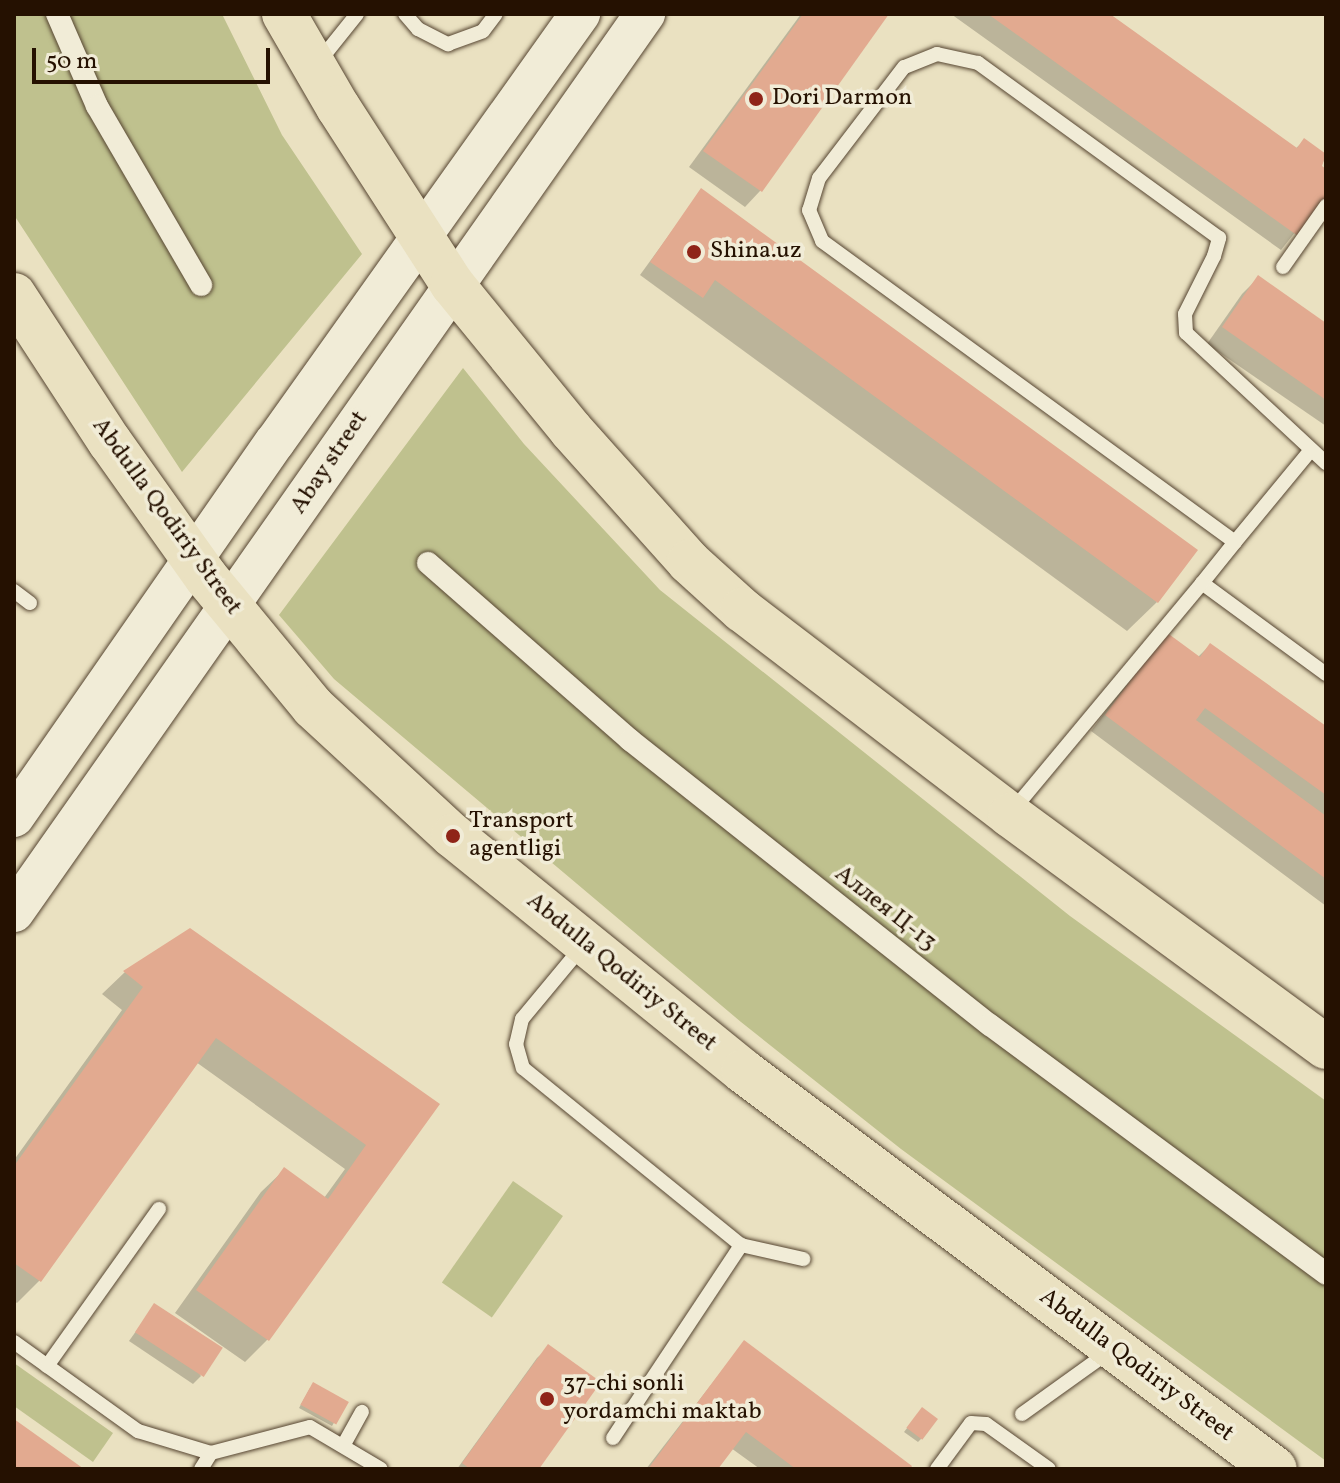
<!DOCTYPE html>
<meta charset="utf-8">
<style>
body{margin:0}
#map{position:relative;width:1340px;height:1483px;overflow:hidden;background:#eae1c1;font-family:Vollkorn,serif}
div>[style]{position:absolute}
.green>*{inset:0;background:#bfc18e;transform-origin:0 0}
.shadow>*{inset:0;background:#0003}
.building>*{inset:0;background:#e2aa90;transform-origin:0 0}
.roads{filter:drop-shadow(0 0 2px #564531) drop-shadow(0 0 2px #564531)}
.service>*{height:14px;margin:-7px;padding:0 7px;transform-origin:7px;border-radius:7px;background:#f1ecd7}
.pedestrian>*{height:22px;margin:-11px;padding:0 11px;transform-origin:11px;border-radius:11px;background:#f1ecd7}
.secondary>*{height:40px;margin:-20px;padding:0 20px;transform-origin:20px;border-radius:20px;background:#f1ecd7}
.primary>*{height:44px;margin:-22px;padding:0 22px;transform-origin:22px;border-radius:22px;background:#eae1c1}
.dots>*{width:22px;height:22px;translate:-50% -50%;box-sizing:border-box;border:4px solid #f1ecd7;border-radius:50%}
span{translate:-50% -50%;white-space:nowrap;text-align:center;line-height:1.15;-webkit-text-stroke:7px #f1ecd7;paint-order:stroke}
.poi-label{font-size:24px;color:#251101}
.left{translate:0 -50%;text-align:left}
.street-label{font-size:24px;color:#251101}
.frame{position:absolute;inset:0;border:16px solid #251101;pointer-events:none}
.scale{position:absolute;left:32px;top:48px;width:238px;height:36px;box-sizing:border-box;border:4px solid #251101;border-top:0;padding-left:10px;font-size:24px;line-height:28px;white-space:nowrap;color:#251101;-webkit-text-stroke:6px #f1ecd7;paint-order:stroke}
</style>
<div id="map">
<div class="green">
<div style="clip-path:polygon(14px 14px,222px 14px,282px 135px,362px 254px,182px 472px,14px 215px)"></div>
<div style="clip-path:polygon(463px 368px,524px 444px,660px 590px,1070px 916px,1326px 1101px,1326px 1461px,901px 1149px,741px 1022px,334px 679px,279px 615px)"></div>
<div style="left:513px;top:1181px;width:61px;height:124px;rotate:35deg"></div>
<div style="clip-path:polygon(14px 1363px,113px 1433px,93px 1462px,14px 1406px)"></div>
</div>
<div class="shadow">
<div style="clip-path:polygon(801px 14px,886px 14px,760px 191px,745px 207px,689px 167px)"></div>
<div style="clip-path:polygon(951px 14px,1106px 14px,1295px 149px,1304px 141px,1326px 157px,1320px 167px,1326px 171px,1326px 193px,1281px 250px)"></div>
<div style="clip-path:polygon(701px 191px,1157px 602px,1127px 631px,640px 275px)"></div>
<div style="clip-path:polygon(1258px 278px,1326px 325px,1326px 426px,1207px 344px,1242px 294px)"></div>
<div style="clip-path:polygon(1210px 645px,1326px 729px,1326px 906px,1091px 731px,1151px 651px,1197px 658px)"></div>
<div style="clip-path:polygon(190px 931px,438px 1104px,267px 1340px,245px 1362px,175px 1313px,261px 1192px,284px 1170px,324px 1198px,345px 1169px,196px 1062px,39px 1281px,17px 1303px,14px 1301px,14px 1160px,122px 1010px,102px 994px,125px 972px)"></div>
<div style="clip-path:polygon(154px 1306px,201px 1376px,193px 1384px,129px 1341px)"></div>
<div style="clip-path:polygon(744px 1342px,907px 1469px,760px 1469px,731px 1448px,715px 1469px,646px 1469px)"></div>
<div style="clip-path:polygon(549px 1347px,536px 1469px,457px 1469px,537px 1358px)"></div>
<div style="clip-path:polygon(310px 1388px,346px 1403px,332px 1426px,299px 1408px)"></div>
<div style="clip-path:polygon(919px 1413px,921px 1439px,918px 1442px,904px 1432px)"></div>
</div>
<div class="building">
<div style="clip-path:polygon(803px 14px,889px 14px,762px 192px,703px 151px)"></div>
<div style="clip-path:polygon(988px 14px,1110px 14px,1297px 148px,1304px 138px,1326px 154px,1322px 166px,1326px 169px,1326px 197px,1298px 236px)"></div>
<div style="clip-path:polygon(701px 188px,1198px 550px,1158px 603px,715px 280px,703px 298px,650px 262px)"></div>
<div style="clip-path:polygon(1258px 275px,1326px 323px,1326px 400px,1222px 327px)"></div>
<div style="clip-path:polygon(1166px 632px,1200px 657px,1210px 643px,1326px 726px,1326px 795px,1205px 708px,1196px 720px,1326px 816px,1326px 879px,1105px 715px)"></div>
<div style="clip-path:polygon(190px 928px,440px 1104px,269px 1341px,196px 1290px,284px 1167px,328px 1199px,366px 1145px,216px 1038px,41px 1282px,14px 1263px,14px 1166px,143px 987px,123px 971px)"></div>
<div style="left:154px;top:1303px;width:82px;height:35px;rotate:33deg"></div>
<div style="clip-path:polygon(744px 1340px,912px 1466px,910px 1469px,796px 1469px,746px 1432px,718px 1469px,648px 1469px)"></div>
<div style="clip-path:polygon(548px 1344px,601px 1382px,539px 1469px,470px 1469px,462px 1463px)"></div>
<div style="left:313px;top:1382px;width:41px;height:26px;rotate:29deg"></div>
<div style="left:922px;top:1407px;width:20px;height:26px;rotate:37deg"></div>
<div style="clip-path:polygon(14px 1419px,84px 1469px,14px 1469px)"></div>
</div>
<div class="roads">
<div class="service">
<div style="left:405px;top:14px;width:20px;rotate:49deg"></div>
<div style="left:418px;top:29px;width:34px;rotate:27deg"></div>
<div style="left:448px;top:44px;width:37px;rotate:-20deg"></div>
<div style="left:483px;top:31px;width:21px;rotate:-53deg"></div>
<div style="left:317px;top:64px;width:64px;rotate:-51.3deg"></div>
<div style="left:1283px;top:267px;width:75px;rotate:-54.8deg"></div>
<div style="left:1326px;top:463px;width:191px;rotate:-137.1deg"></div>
<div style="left:1186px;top:333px;width:19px;rotate:-93deg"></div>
<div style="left:1185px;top:314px;width:65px;rotate:-63.4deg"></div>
<div style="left:1214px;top:256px;width:19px;rotate:-74deg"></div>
<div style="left:1219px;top:238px;width:298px;rotate:-144deg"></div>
<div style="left:978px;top:63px;width:42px;rotate:-167.6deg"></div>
<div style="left:937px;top:54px;width:35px;rotate:158deg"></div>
<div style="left:904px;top:67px;width:140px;rotate:127.4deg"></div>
<div style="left:819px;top:178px;width:34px;rotate:107deg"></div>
<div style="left:809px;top:210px;width:34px;rotate:67deg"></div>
<div style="left:822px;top:241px;width:511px;rotate:36.09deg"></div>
<div style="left:1235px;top:542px;width:53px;rotate:128.8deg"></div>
<div style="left:1202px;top:583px;width:154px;rotate:36.3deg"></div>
<div style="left:1235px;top:542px;width:118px;rotate:-50.5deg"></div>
<div style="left:14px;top:591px;width:20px;rotate:37deg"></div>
<div style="left:1013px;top:810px;width:295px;rotate:-50.2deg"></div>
<div style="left:581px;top:948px;width:92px;rotate:129.7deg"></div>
<div style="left:522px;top:1019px;width:26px;rotate:103deg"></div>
<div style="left:516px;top:1044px;width:25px;rotate:74deg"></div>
<div style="left:523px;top:1068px;width:281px;rotate:39.1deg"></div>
<div style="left:741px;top:1245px;width:64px;rotate:12.7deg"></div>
<div style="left:14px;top:1342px;width:153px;rotate:35.7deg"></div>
<div style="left:138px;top:1431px;width:76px;rotate:16.8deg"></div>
<div style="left:211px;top:1453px;width:102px;rotate:-14.7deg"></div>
<div style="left:310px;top:1427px;width:82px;rotate:30.6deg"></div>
<div style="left:47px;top:1366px;width:193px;rotate:-54.5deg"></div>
<div style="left:1022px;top:1414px;width:108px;rotate:-35.6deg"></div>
<div style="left:613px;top:1438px;width:232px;rotate:-56.4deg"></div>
<div style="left:343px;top:1446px;width:39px;rotate:-61deg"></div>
<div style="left:201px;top:1469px;width:19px;rotate:-58deg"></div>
<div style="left:937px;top:1469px;width:57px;rotate:-53.5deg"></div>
<div style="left:971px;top:1423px;width:15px;rotate:4deg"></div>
<div style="left:986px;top:1424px;width:77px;rotate:35.5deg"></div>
</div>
<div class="pedestrian">
<div style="left:57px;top:14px;width:100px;rotate:66.5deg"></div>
<div style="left:97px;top:106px;width:207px;rotate:59.8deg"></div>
<div style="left:428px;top:563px;width:269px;rotate:41.2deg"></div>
<div style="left:630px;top:740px;width:459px;rotate:38.4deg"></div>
<div style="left:990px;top:1025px;width:418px;rotate:36.5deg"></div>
</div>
<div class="secondary">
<div style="left:14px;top:817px;width:457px;rotate:-55.2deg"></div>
<div style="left:275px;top:442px;width:526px;rotate:-54.53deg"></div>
<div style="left:14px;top:912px;width:1098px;rotate:-54.91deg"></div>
</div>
<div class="primary">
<div style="left:284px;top:14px;width:108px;rotate:59.9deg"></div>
<div style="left:338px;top:107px;width:211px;rotate:57.2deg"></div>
<div style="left:452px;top:284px;width:188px;rotate:50.8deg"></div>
<div style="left:571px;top:430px;width:177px;rotate:48.2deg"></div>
<div style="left:689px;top:562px;width:72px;rotate:42.2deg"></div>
<div style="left:742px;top:610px;width:337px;rotate:37.4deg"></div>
<div style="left:1010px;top:815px;width:392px;rotate:36.3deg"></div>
<div style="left:14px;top:295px;width:176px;rotate:56.9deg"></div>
<div style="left:110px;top:442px;width:166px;rotate:54.6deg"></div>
<div style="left:206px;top:577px;width:168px;rotate:50.5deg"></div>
<div style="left:313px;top:707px;width:190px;rotate:42.7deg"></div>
<div style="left:453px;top:836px;width:373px;rotate:39deg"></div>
<div style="left:743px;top:1071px;width:664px;rotate:36.8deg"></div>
</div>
</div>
<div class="dots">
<div style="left:756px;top:99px;background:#8f2418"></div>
<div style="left:694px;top:252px;background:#8f2418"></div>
<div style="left:453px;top:836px;background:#8f2418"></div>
<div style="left:547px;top:1399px;background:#8f2418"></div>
</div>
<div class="poi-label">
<span class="left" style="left:772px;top:99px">Dori Darmon</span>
<span class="left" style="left:710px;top:252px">Shina.uz</span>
<span class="left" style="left:469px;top:836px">Transport<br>agentligi</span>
<span class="left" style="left:563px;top:1399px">37-chi sonli<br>yordamchi maktab</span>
</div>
<div class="street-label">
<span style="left:330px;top:463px;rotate:-56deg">Abay street</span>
<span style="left:166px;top:517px;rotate:54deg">Abdulla Qodiriy Street</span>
<span style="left:885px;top:909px;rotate:38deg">Аллея Ц-13</span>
<span style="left:621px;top:973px;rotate:39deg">Abdulla Qodiriy Street</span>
<span style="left:1136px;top:1366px;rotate:37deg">Abdulla Qodiriy Street</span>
</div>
<div class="frame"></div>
<div class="scale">50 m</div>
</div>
